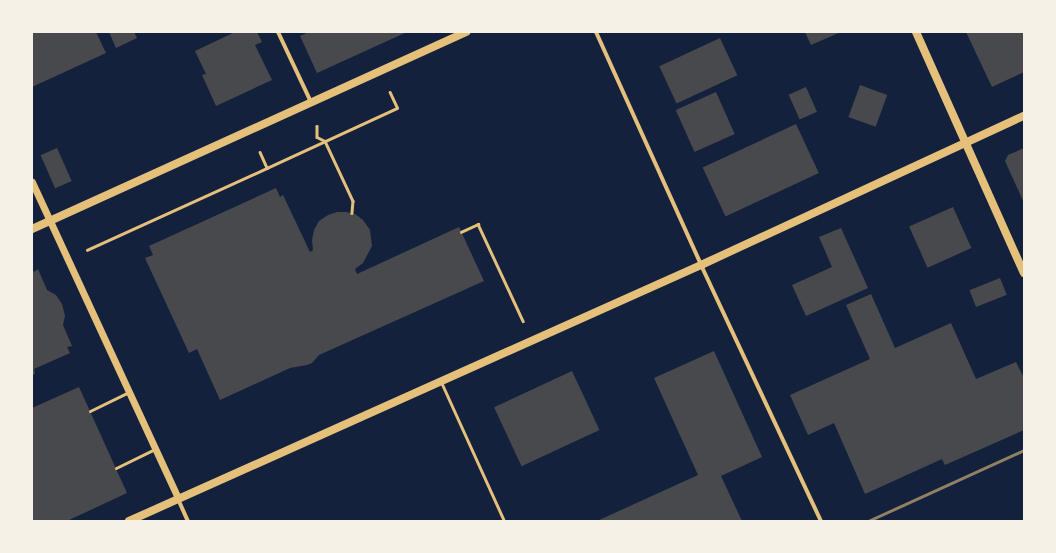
<!DOCTYPE html>
<style>
body{margin:0}
#map{position:relative;width:1056px;height:553px;overflow:hidden;background:#14213d;font-family:Ubuntu,sans-serif}
div>[style]{position:absolute}
.building>*{inset:0;background:#48494c;transform-origin:0 0}
.path>*{height:2.5px;margin:-1.25px;padding:0 1.25px;transform-origin:1.25px;border-radius:1.25px;background:#e5c07b}
.service>*{height:3px;margin:-1.5px;padding:0 1.5px;transform-origin:1.5px;border-radius:1.5px;background:#e5c07b}
.minor>*{height:4px;margin:-2px;padding:0 2px;transform-origin:2px;border-radius:2px;background:#e5c07b}
.tertiary>*{height:7px;margin:-3.5px;padding:0 3.5px;transform-origin:3.5px;border-radius:3.5px;background:#e5c07b}
.secondary>*{height:8px;margin:-4px;padding:0 4px;transform-origin:4px;border-radius:4px;background:#e5c07b}
.rail>*{height:3px;margin:-1.5px;padding:0 1.5px;transform-origin:1.5px;border-radius:1.5px;background:#918062}
span{translate:-50% -50%;white-space:nowrap;text-align:center;line-height:1.15;-webkit-text-stroke:3px #f6f1e7;paint-order:stroke}
.frame{position:absolute;inset:0;border:33px solid #f6f1e7;pointer-events:none}
</style>
<div id="map">
<div class="building">
<div style="clip-path:polygon(32px 32px,96px 32px,106px 53px,32px 87px)"></div>
<div style="clip-path:polygon(109px 32px,134px 32px,137px 38px,116px 48px)"></div>
<div style="clip-path:polygon(235px 32px,257px 32px,262px 42px,255px 45px,272px 80px,216px 106px,202px 75px,206px 74px,195px 51px)"></div>
<div style="clip-path:polygon(309px 32px,407px 32px,317px 73px,300px 36px)"></div>
<div style="clip-path:polygon(805px 32px,841px 32px,811px 45px)"></div>
<div style="clip-path:polygon(966px 32px,1024px 32px,1024px 72px,992px 87px)"></div>
<div style="left:720px;top:38px;width:41px;height:67px;rotate:65deg"></div>
<div style="left:860px;top:85px;width:29px;height:34px;rotate:20deg"></div>
<div style="left:806px;top:87px;width:27px;height:19px;rotate:66deg"></div>
<div style="left:716px;top:92px;width:46px;height:44px;rotate:66deg"></div>
<div style="left:796px;top:124px;width:54px;height:103px;rotate:65deg"></div>
<div style="left:57px;top:148px;width:36px;height:18px;rotate:66deg"></div>
<div style="clip-path:polygon(1024px 148px,1024px 203px,1005px 161px,1008px 155px)"></div>
<div style="clip-path:polygon(276px 188px,280px 197px,283px 195px,310px 252px,313px 250px,312px 240px,314px 230px,319px 221px,328px 215px,337px 212px,346px 212px,355px 214px,363px 220px,370px 230px,372px 246px,363px 263px,355px 269px,357px 274px,459px 227px,484px 281px,319px 355px,312px 363px,307px 365px,290px 368px,220px 400px,197px 349px,189px 353px,145px 258px,153px 255px,149px 246px)"></div>
<div style="left:953px;top:207px;width:45px;height:48px;rotate:66deg"></div>
<div style="clip-path:polygon(841px 228px,868px 288px,806px 316px,792px 285px,832px 267px,819px 237px)"></div>
<div style="clip-path:polygon(32px 268px,34px 272px,38px 269px,47px 290px,56px 295px,62px 304px,65px 316px,63px 325px,72px 346px,67px 347px,70px 353px,34px 369px,35px 374px,32px 375px)"></div>
<div style="left:1000px;top:278px;width:18px;height:33px;rotate:68deg"></div>
<div style="clip-path:polygon(871px 294px,895px 348px,951px 323px,976px 379px,1016px 362px,1024px 378px,1024px 430px,945px 465px,942px 459px,865px 494px,834px 423px,808px 435px,790px 395px,870px 359px,846px 305px)"></div>
<div style="clip-path:polygon(714px 351px,762px 457px,721px 476px,742px 521px,597px 521px,698px 475px,654px 378px)"></div>
<div style="left:572px;top:371px;width:65px;height:86px;rotate:65deg"></div>
<div style="clip-path:polygon(79px 387px,127px 493px,67px 521px,32px 521px,32px 408px)"></div>
</div>
<div class="path">
<div style="left:317px;top:126px;width:11px;rotate:90deg"></div>
<div style="left:317px;top:137px;width:9px;rotate:27deg"></div>
<div style="left:325px;top:141px;width:66px;rotate:65deg"></div>
<div style="left:353px;top:201px;width:12px;rotate:95deg"></div>
<div style="left:260px;top:152px;width:17px;rotate:66deg"></div>
<div style="left:267px;top:168px;width:143px;rotate:-24.8deg"></div>
<div style="left:397px;top:108px;width:17px;rotate:-115deg"></div>
<div style="left:461px;top:232px;width:19px;rotate:-25deg"></div>
<div style="left:478px;top:224px;width:107px;rotate:65.1deg"></div>
<div style="left:87px;top:250px;width:198px;rotate:-24.5deg"></div>
</div>
<div class="service">
<div style="left:441px;top:382px;width:153px;rotate:65.6deg"></div>
<div style="left:90px;top:411px;width:43px;rotate:-26deg"></div>
<div style="left:116px;top:468px;width:43px;rotate:-26deg"></div>
</div>
<div class="minor">
<div style="left:278px;top:32px;width:77px;rotate:64.8deg"></div>
<div style="left:596px;top:32px;width:256px;rotate:65.7deg"></div>
<div style="left:701px;top:265px;width:283px;rotate:64.9deg"></div>
<div style="left:178px;top:499px;width:24px;rotate:66deg"></div>
</div>
<div class="tertiary">
<div style="left:32px;top:182px;width:348px;rotate:65.2deg"></div>
</div>
<div class="secondary">
<div style="left:916px;top:32px;width:264px;rotate:65.9deg"></div>
<div style="left:32px;top:229px;width:477px;rotate:-24.4deg"></div>
<div style="left:129px;top:521px;width:627px;rotate:-24.11deg"></div>
<div style="left:701px;top:265px;width:356px;rotate:-24.8deg"></div>
</div>
<div class="rail">
<div style="left:868px;top:521px;width:171px;rotate:-24.5deg"></div>
</div>
<div class="frame"></div>
</div>
